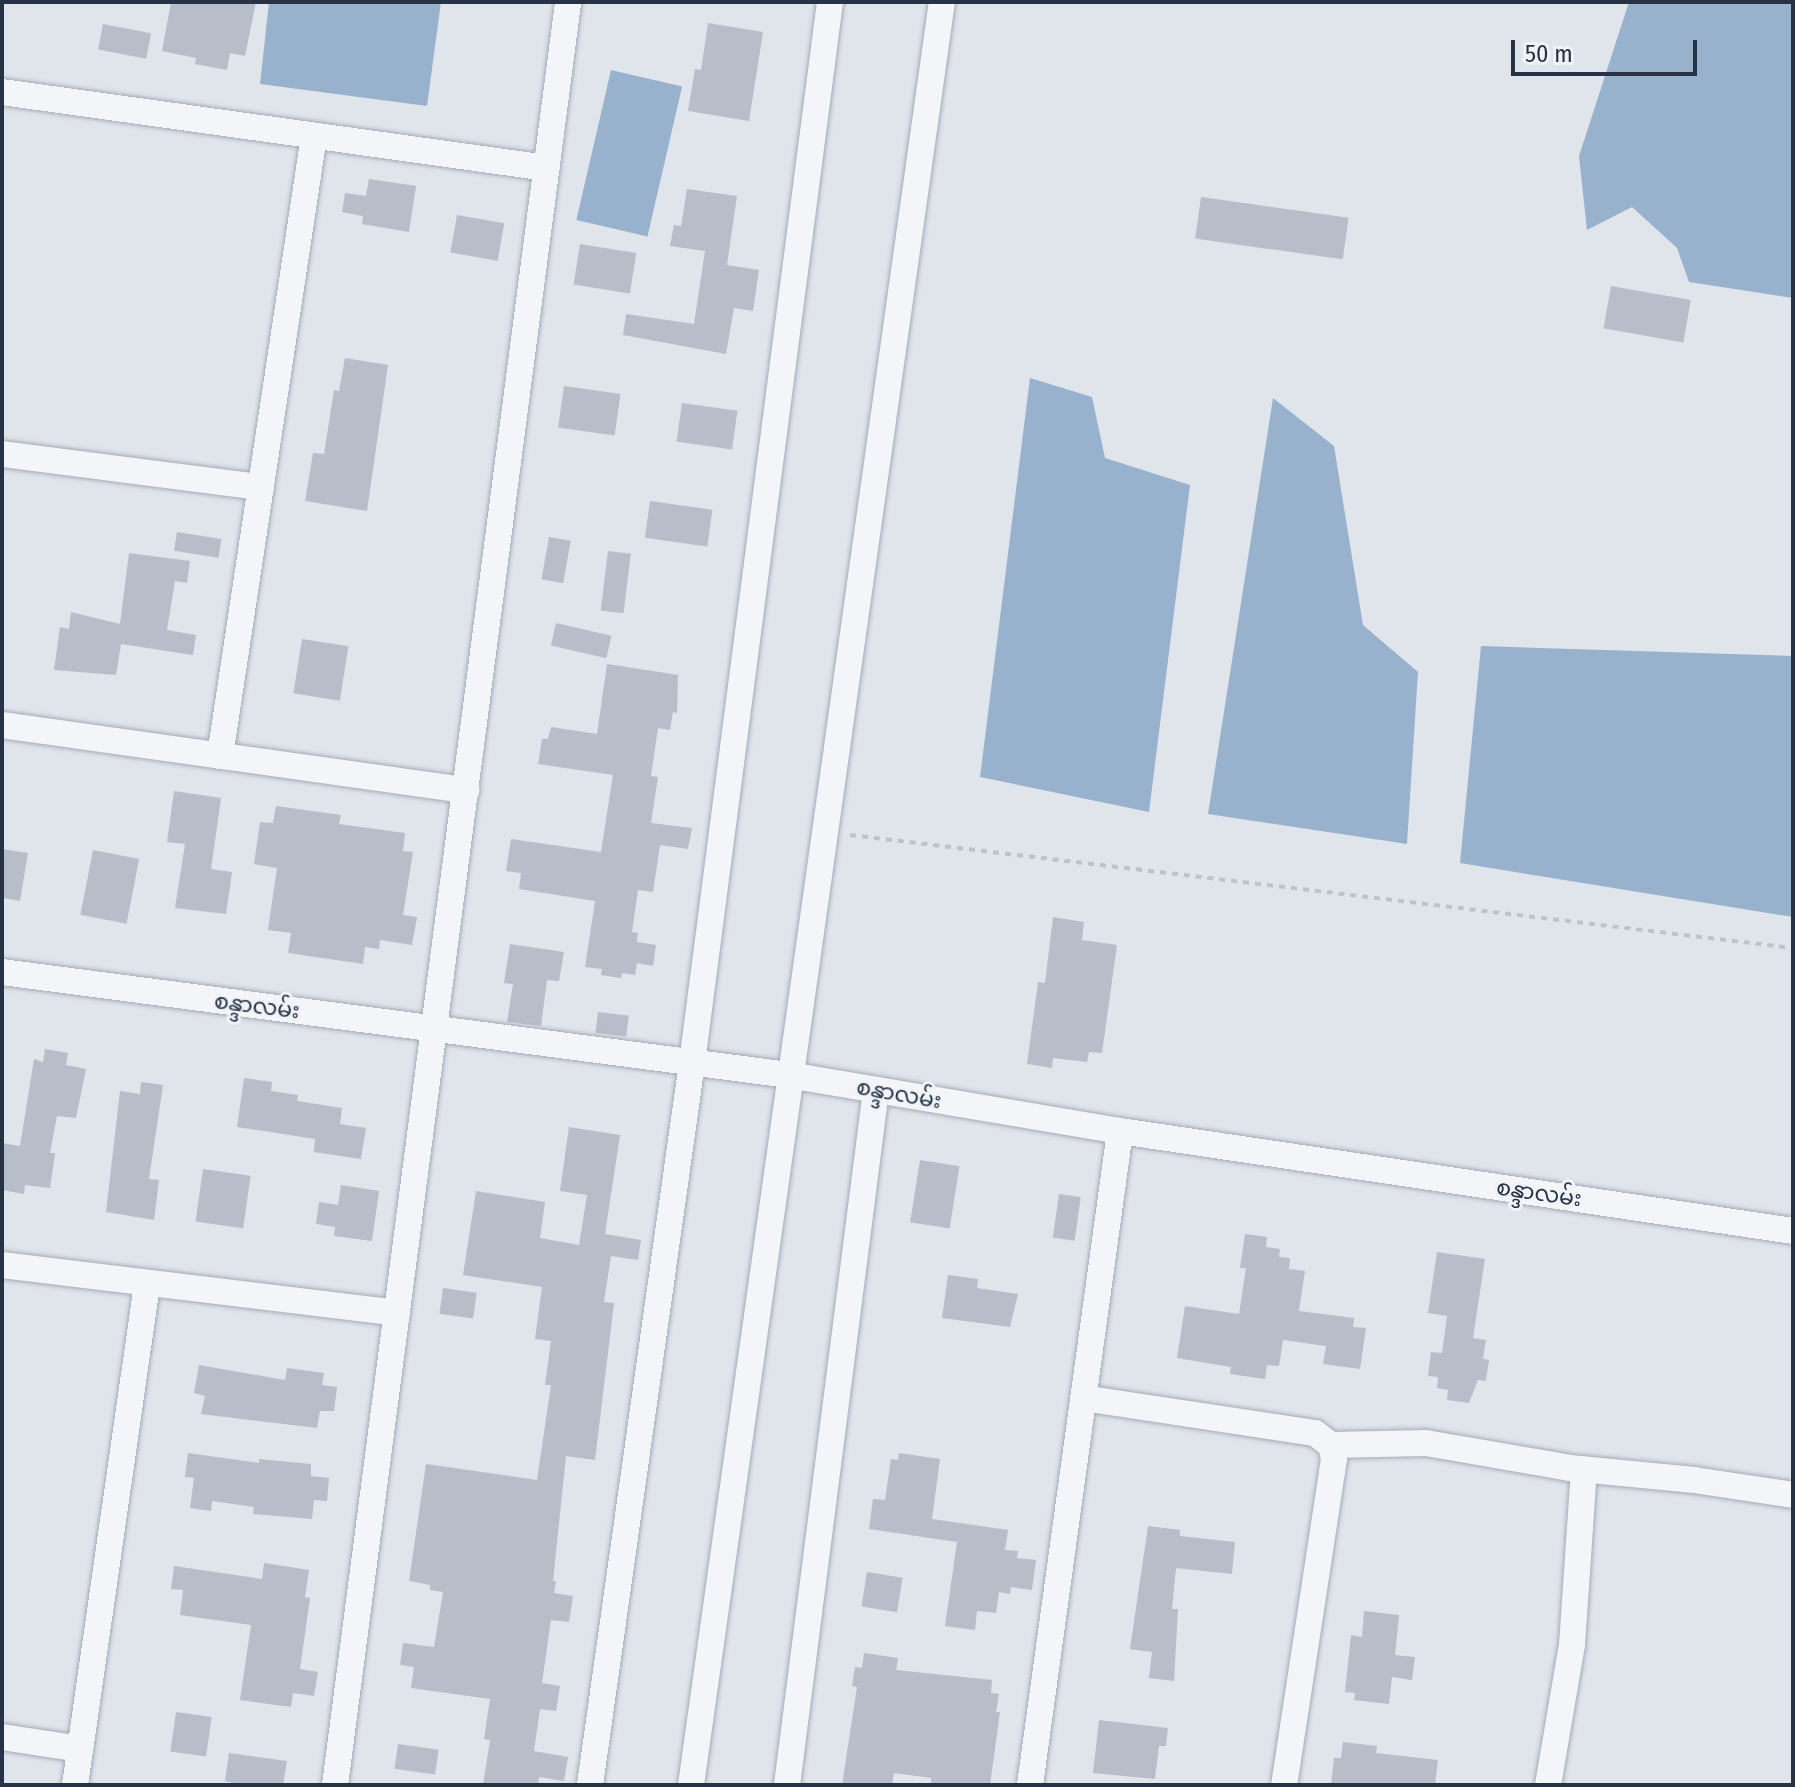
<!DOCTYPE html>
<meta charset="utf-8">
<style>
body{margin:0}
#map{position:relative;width:1795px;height:1787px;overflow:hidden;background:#e0e4eb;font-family:"Fira Sans Condensed","Noto Sans Myanmar",sans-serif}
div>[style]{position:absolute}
.water>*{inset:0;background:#98b2ce;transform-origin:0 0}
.building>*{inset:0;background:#b7bdc9;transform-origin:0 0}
.path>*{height:4px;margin-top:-2px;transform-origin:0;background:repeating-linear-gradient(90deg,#bfc2c9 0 6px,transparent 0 12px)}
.roads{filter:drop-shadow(0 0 2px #a5abb6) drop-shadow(0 0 2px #a5abb6)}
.minor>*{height:26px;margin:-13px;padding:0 13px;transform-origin:13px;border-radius:13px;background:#f4f5f8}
span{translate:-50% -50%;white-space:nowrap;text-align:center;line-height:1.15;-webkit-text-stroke:6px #f0f3f8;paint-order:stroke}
.street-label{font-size:22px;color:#273244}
.frame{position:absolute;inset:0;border:4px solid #273244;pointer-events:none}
.scale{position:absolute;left:1511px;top:40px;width:186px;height:36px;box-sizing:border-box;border:4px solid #273244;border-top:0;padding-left:10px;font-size:24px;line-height:28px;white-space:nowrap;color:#273244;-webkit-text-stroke:6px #f0f3f8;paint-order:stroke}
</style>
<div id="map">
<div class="water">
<div style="clip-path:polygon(269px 2px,441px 2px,427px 106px,260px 84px)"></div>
<div style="clip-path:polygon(1629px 2px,1793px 2px,1793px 298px,1689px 282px,1677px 248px,1632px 207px,1587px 230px,1579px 156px)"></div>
<div style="left:611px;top:70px;width:73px;height:154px;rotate:13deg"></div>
<div style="clip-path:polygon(1030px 378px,1092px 397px,1105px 458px,1190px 485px,1149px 812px,980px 777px)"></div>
<div style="clip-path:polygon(1273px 398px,1334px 446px,1363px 625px,1418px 672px,1407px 844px,1208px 814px)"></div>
<div style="clip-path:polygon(1481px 646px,1793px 656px,1793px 917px,1460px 863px)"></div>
</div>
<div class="building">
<div style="clip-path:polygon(171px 2px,256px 2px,245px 56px,230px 53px,227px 70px,195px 64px,196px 58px,162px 51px)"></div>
<div style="clip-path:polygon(708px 23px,763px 32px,749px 121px,688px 111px,695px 69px,701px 70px)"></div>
<div style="left:103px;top:24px;width:49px;height:26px;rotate:11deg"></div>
<div style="clip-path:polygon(369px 179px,416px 186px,409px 232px,362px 224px,363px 216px,342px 212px,345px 193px,366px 196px)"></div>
<div style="clip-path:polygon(687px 189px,737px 196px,727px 265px,759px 270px,753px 311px,734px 308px,726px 354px,623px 335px,626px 314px,694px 324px,705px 251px,670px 246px,674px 225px,681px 226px)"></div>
<div style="left:1201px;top:197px;width:149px;height:42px;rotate:8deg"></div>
<div style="left:457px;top:215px;width:48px;height:38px;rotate:10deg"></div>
<div style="left:580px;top:244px;width:57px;height:41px;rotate:9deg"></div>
<div style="left:1611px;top:286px;width:81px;height:43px;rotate:10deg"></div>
<div style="clip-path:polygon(345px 358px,388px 365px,367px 511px,305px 501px,313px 453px,324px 454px,334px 390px,339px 391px)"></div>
<div style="left:564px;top:386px;width:57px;height:42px;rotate:8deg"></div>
<div style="left:682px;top:403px;width:56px;height:39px;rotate:8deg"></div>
<div style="left:650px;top:501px;width:63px;height:37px;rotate:8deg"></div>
<div style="left:177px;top:532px;width:45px;height:19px;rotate:9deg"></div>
<div style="left:549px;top:537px;width:22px;height:43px;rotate:10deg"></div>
<div style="left:608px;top:551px;width:23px;height:60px;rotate:7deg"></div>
<div style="clip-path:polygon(129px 553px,190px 561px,187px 583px,175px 581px,167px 630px,196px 635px,193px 655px,121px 644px,116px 675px,54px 670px,60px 627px,69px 629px,71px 612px,120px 624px)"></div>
<div style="left:556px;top:623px;width:57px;height:23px;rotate:13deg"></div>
<div style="left:302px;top:639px;width:47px;height:55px;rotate:9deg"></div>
<div style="clip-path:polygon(607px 664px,678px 675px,677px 713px,673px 712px,670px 730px,658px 728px,651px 776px,658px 777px,651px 823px,692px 828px,688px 849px,660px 845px,653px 892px,638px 890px,632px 932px,638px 933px,637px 942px,656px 945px,653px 966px,637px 963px,635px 975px,622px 973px,621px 978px,601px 975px,602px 969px,585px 967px,595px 901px,519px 889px,521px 873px,506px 871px,511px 839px,601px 852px,613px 775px,538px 764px,542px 739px,548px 739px,551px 727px,597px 734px)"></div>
<div style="clip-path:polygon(174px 791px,221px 798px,211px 869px,232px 872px,226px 914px,175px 908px,185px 844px,167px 842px)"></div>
<div style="clip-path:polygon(276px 806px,341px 815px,339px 824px,405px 833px,403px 851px,413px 852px,403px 915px,417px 917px,412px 945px,380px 940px,379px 949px,365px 947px,363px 964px,288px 953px,291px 933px,268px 930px,277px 868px,254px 864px,260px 822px,273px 823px)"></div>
<div style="clip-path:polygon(2px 849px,28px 853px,20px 901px,2px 898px)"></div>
<div style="left:93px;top:850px;width:47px;height:66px;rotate:11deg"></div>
<div style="clip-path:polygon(1053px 917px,1084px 922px,1082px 940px,1117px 945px,1102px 1053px,1089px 1052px,1087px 1062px,1053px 1058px,1052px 1068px,1027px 1064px,1038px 982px,1045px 983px)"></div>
<div style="clip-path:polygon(510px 944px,564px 952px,559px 981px,547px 980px,541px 1026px,507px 1022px,513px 984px,504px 983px)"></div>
<div style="left:598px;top:1012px;width:31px;height:21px;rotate:7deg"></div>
<div style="clip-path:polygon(45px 1049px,68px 1053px,66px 1065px,86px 1069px,76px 1118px,57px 1116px,50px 1153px,55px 1153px,50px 1188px,25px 1185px,24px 1194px,2px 1190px,2px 1143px,20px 1146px,34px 1059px,43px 1062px)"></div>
<div style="clip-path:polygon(244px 1078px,272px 1082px,271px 1091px,298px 1095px,297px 1101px,342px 1108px,340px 1124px,366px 1128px,361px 1159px,314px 1152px,315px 1139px,237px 1127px)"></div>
<div style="clip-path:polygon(141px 1082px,163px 1085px,149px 1179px,159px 1180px,154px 1220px,106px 1212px,120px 1091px,140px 1094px)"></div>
<div style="clip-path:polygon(569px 1127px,620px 1135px,605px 1234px,641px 1240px,638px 1260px,611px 1256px,604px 1302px,614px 1303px,595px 1460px,566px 1456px,553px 1581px,556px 1581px,554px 1593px,573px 1596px,569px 1622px,551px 1620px,542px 1683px,560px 1686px,556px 1711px,540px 1709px,534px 1751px,568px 1757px,564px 1781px,539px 1777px,538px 1785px,483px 1785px,490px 1740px,484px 1739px,490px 1699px,411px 1688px,414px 1667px,400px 1665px,403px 1643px,434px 1647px,443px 1592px,430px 1590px,430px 1585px,409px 1581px,426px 1464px,537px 1480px,551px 1385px,545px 1385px,551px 1341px,535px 1339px,542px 1287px,463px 1275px,476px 1191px,545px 1202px,540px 1238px,579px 1245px,587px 1195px,560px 1191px)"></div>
<div style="left:920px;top:1160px;width:40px;height:63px;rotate:9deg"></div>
<div style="left:203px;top:1169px;width:48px;height:53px;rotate:8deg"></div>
<div style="clip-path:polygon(341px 1185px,379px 1191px,372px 1241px,334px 1236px,335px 1227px,316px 1224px,319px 1202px,338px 1205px)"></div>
<div style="left:1059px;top:1194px;width:22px;height:44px;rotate:8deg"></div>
<div style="clip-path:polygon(1245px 1234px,1267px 1237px,1266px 1247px,1280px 1249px,1279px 1257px,1290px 1258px,1289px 1269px,1305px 1271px,1299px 1311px,1354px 1318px,1353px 1327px,1366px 1328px,1360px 1369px,1323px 1364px,1326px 1346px,1283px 1340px,1279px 1366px,1267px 1365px,1265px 1379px,1230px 1374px,1231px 1367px,1177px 1358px,1185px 1306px,1239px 1314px,1246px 1268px,1240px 1268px)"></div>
<div style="clip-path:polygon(1437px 1252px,1485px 1259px,1473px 1338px,1486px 1340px,1483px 1359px,1489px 1360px,1486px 1381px,1478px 1380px,1469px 1403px,1447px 1400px,1448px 1390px,1437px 1388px,1438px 1377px,1428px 1376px,1431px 1352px,1442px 1353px,1447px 1316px,1428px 1313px)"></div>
<div style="clip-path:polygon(948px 1275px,978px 1279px,977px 1288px,1018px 1294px,1010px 1327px,942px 1318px)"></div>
<div style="left:443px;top:1288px;width:34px;height:26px;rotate:8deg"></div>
<div style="clip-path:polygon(199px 1365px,285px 1380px,287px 1368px,324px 1373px,322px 1385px,337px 1387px,334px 1411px,320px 1411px,317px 1428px,201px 1414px,205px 1396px,194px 1393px)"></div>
<div style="clip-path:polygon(188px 1453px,259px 1463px,259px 1459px,311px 1464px,311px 1476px,329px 1478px,327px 1501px,314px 1500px,312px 1519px,253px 1514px,254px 1507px,212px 1501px,211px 1511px,190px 1508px,194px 1478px,185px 1477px)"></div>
<div style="clip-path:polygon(899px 1453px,940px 1459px,932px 1519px,1008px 1530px,1005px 1550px,1018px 1551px,1017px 1558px,1036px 1560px,1032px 1590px,1011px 1587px,1010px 1594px,999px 1592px,996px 1613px,977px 1611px,975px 1630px,945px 1626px,957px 1542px,869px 1529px,873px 1499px,885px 1500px,891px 1459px,898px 1460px)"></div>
<div style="clip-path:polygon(1148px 1526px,1180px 1530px,1180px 1536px,1235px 1542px,1232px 1574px,1176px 1568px,1172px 1609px,1178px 1609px,1174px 1681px,1149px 1678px,1152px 1652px,1130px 1649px)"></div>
<div style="clip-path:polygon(264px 1563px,309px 1570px,305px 1597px,310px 1598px,300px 1669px,318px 1672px,314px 1696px,293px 1693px,291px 1707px,240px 1700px,251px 1625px,180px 1615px,183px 1590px,171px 1589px,174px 1566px,262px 1579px)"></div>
<div style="left:867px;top:1572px;width:36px;height:35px;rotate:9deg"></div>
<div style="clip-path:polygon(1364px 1611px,1399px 1615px,1395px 1655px,1415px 1657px,1412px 1680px,1392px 1677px,1389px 1704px,1354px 1700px,1355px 1693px,1345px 1692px,1351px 1635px,1362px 1637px)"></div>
<div style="clip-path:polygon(864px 1653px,898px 1658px,896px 1670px,992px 1680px,991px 1693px,999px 1694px,996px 1712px,1000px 1712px,990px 1785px,931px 1785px,931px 1778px,894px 1773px,892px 1785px,842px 1785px,857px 1687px,852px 1686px,855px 1667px,862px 1668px)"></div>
<div style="left:176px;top:1712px;width:36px;height:40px;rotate:8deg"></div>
<div style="clip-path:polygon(1099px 1720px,1168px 1728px,1166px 1746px,1159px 1746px,1155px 1779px,1093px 1773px)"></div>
<div style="clip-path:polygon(1343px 1742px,1377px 1746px,1376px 1753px,1438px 1760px,1435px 1785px,1331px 1785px,1334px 1758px,1341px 1758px)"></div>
<div style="left:398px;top:1744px;width:41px;height:25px;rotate:8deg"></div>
<div style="clip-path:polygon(229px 1753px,287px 1761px,283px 1785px,242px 1785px,225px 1781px)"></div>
</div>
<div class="path">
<div style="left:850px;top:835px;width:950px;rotate:6.83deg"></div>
</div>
<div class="roads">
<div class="minor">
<div style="left:2px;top:92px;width:550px;rotate:7.94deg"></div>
<div style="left:2px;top:454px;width:261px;rotate:7.3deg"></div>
<div style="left:2px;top:725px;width:469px;rotate:8deg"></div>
<div style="left:220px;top:756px;width:627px;rotate:-81.38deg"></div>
<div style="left:2px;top:972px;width:794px;rotate:7.46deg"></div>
<div style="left:789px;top:1075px;width:336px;rotate:9.6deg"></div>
<div style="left:1120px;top:1131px;width:680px;rotate:8.45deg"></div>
<div style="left:2px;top:1265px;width:398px;rotate:6.9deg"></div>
<div style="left:1083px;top:1398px;width:235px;rotate:8.6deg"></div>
<div style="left:1315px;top:1433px;width:20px;rotate:37deg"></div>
<div style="left:1331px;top:1445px;width:14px;rotate:78deg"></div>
<div style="left:1334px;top:1459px;width:330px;rotate:98.7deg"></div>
<div style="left:1331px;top:1445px;width:95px;rotate:-1.2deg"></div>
<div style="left:1426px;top:1443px;width:146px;rotate:9.8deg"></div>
<div style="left:1570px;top:1468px;width:125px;rotate:5.5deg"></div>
<div style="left:1694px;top:1480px;width:100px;rotate:8.6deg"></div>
<div style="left:2px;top:1737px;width:79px;rotate:8.7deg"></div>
<div style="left:75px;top:1785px;width:505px;rotate:-81.81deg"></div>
<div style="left:335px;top:1785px;width:1798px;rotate:-82.55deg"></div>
<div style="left:590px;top:1785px;width:729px;rotate:-81.96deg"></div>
<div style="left:692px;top:1063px;width:1070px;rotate:-82.59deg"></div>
<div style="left:691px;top:1785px;width:1801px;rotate:-81.99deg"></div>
<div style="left:787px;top:1785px;width:701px;rotate:-82.7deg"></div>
<div style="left:1030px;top:1785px;width:660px;rotate:-82.16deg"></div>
<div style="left:1548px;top:1785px;width:142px;rotate:-80.3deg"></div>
<div style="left:1572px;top:1645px;width:176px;rotate:-86.1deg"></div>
</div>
</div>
<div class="street-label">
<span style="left:257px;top:1006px;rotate:7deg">စန္ဒာလမ်း</span>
<span style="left:899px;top:1094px;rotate:10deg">စန္ဒာလမ်း</span>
<span style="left:1539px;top:1193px;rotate:8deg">စန္ဒာလမ်း</span>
</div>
<div class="frame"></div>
<div class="scale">50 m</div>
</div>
